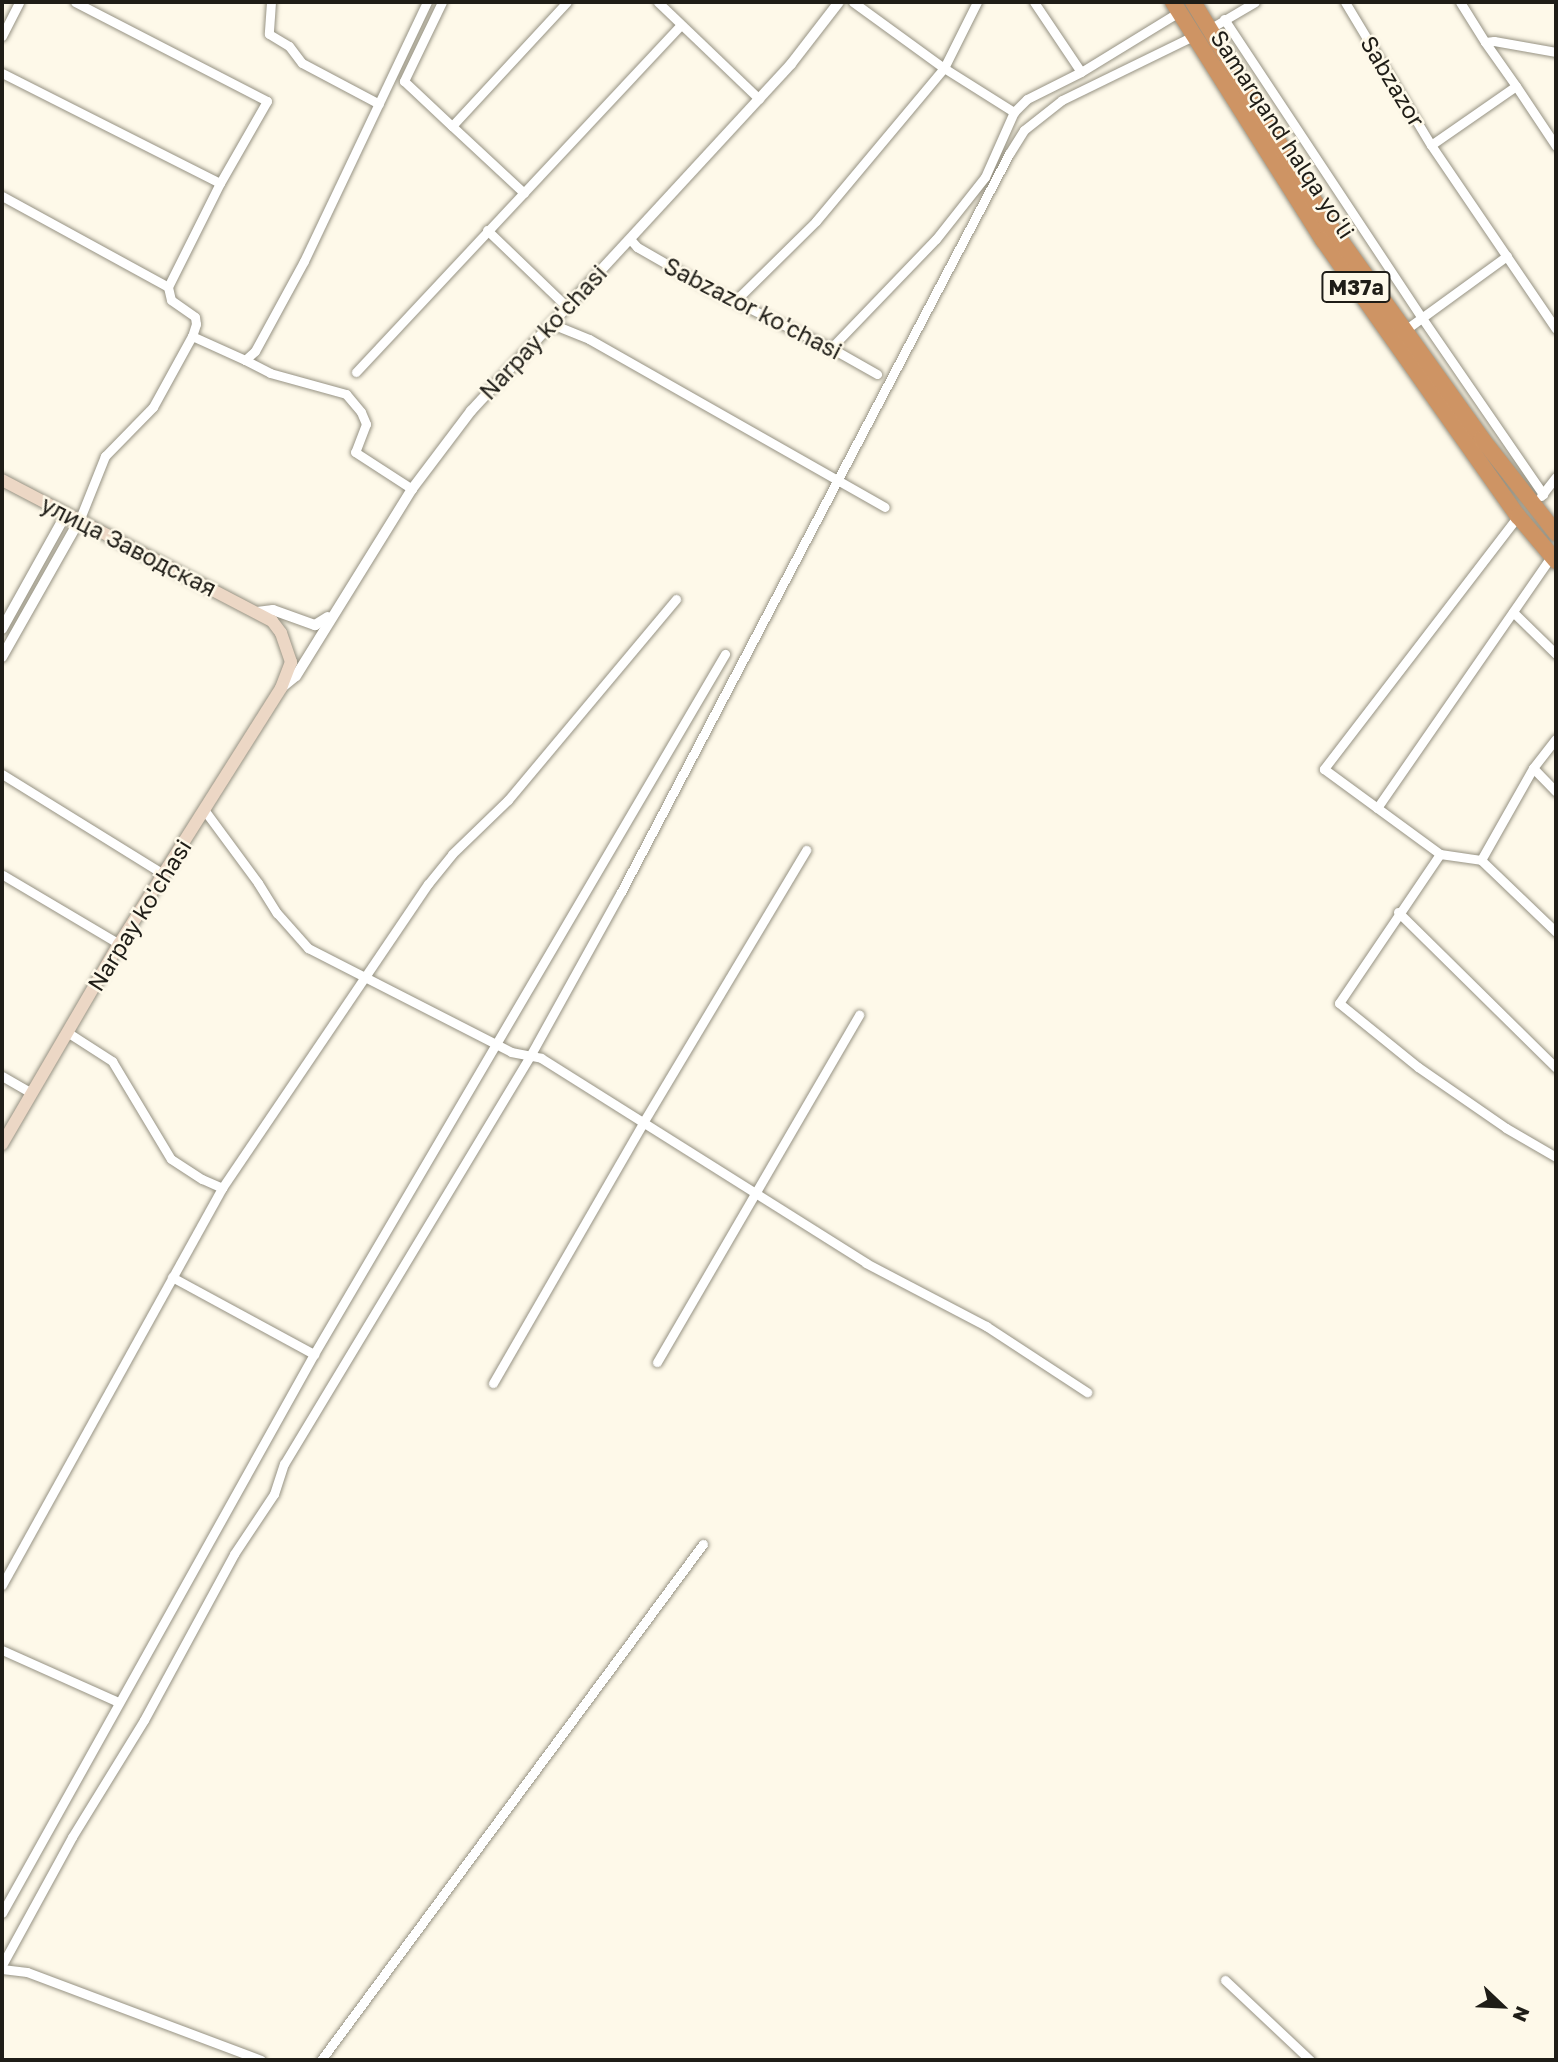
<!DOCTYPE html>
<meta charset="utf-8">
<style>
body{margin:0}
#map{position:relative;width:1558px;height:2062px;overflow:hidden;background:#fef9e9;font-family:"Golos Text",sans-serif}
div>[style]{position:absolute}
.roads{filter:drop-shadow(0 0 2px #969283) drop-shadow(0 0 2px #969283)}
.minor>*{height:9px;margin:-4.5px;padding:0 4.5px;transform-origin:4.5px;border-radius:4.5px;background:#fff}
.tertiary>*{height:10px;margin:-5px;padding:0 5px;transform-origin:5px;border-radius:5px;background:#fff}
.secondary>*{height:12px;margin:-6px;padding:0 6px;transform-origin:6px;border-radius:6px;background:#ecd7c5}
.trunk>*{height:16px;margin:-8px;padding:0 8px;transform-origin:8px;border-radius:8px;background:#ce9464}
span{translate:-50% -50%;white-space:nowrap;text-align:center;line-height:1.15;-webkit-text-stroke:5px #fef9e9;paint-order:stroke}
.shield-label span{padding:2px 5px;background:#fef9e9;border:2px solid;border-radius:5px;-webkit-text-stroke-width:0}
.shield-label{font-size:21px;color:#1f1d17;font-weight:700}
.street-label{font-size:23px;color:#1f1d17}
.frame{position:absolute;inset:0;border:4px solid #1f1d17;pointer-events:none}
.north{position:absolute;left:1467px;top:1971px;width:70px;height:70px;-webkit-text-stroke:5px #fef9e9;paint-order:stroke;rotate:113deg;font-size:19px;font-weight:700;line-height:28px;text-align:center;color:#1f1d17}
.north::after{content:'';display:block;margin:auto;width:24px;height:32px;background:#1f1d17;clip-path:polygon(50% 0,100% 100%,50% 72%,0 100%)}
</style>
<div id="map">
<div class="roads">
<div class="minor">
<div style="left:75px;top:2px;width:216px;rotate:27.3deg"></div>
<div style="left:267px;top:101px;width:95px;rotate:119.8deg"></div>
<div style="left:220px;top:183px;width:116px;rotate:116.6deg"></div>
<div style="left:168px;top:287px;width:13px;rotate:77deg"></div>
<div style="left:171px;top:300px;width:29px;rotate:35deg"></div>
<div style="left:195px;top:317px;width:7px;rotate:82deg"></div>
<div style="left:196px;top:324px;width:13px;rotate:108deg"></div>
<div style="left:192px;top:336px;width:81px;rotate:118.8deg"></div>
<div style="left:153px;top:407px;width:69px;rotate:134.4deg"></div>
<div style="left:105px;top:456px;width:70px;rotate:111.8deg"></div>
<div style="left:271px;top:2px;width:32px;rotate:94deg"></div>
<div style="left:269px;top:34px;width:23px;rotate:31deg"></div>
<div style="left:289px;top:46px;width:21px;rotate:53deg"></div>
<div style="left:302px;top:63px;width:87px;rotate:28deg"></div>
<div style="left:442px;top:2px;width:88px;rotate:115.7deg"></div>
<div style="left:404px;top:81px;width:66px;rotate:43.2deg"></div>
<div style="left:658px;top:2px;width:140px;rotate:43.8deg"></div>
<div style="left:853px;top:2px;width:112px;rotate:36deg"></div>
<div style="left:944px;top:68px;width:83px;rotate:32.2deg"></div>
<div style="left:1034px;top:2px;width:84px;rotate:56.1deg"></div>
<div style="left:1345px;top:2px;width:167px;rotate:59deg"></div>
<div style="left:1431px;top:145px;width:103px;rotate:-34.8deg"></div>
<div style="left:1516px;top:86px;width:54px;rotate:-125.2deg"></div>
<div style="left:1485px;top:42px;width:9px;rotate:-6deg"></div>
<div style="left:1494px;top:41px;width:63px;rotate:10.1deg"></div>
<div style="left:1460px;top:2px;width:47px;rotate:58deg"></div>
<div style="left:1224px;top:19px;width:359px;rotate:56.5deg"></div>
<div style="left:1422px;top:318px;width:214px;rotate:55.5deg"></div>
<div style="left:1211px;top:28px;width:51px;rotate:-30.6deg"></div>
<div style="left:2px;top:36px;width:38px;rotate:-63deg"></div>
<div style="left:2px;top:73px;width:244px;rotate:26.8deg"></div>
<div style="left:1516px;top:86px;width:72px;rotate:56.3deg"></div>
<div style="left:1431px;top:145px;width:222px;rotate:55.8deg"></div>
<div style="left:524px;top:193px;width:98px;rotate:-137.1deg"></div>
<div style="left:452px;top:126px;width:169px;rotate:-47.2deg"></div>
<div style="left:2px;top:196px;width:189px;rotate:28.7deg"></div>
<div style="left:487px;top:230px;width:110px;rotate:43.9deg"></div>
<div style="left:630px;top:239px;width:11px;rotate:49deg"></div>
<div style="left:637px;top:247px;width:84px;rotate:29.9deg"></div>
<div style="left:710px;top:289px;width:135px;rotate:26deg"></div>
<div style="left:831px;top:348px;width:53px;rotate:29.5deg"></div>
<div style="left:736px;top:300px;width:112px;rotate:-44.6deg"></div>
<div style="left:816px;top:221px;width:199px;rotate:-50.1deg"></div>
<div style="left:944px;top:68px;width:74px;rotate:-63.4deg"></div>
<div style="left:547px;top:328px;width:10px;rotate:-11deg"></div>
<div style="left:557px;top:326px;width:35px;rotate:22deg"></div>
<div style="left:589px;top:339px;width:340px;rotate:29.6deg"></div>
<div style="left:1405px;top:330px;width:126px;rotate:-36deg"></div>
<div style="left:192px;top:336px;width:58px;rotate:24.4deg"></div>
<div style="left:245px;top:360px;width:13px;rotate:-42deg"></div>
<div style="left:255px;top:351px;width:102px;rotate:-61.4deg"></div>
<div style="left:304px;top:261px;width:287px;rotate:-64.6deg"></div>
<div style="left:831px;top:348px;width:151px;rotate:-46.1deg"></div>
<div style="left:936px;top:239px;width:79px;rotate:-51.7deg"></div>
<div style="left:985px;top:177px;width:71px;rotate:-66deg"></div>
<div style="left:1014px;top:112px;width:18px;rotate:-45deg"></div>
<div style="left:1027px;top:99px;width:60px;rotate:-26.6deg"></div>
<div style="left:1081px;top:72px;width:115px;rotate:-31.5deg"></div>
<div style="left:245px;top:360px;width:28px;rotate:27deg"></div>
<div style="left:270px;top:373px;width:79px;rotate:15.4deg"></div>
<div style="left:346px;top:394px;width:23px;rotate:50deg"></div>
<div style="left:361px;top:412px;width:13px;rotate:67deg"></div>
<div style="left:366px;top:424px;width:30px;rotate:111deg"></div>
<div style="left:355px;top:452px;width:68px;rotate:33deg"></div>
<div style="left:356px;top:372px;width:474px;rotate:-46.9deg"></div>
<div style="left:1541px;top:496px;width:24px;rotate:-52deg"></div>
<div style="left:1518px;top:516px;width:319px;rotate:127.5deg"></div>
<div style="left:1324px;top:769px;width:144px;rotate:36.2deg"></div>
<div style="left:1440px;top:854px;width:180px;rotate:124.1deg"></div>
<div style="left:1339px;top:1003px;width:102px;rotate:39deg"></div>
<div style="left:1418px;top:1067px;width:107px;rotate:34.7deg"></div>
<div style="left:1506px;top:1128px;width:58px;rotate:30.1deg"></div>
<div style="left:1513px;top:612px;width:60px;rotate:44.3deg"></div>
<div style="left:1533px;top:768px;width:33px;rotate:46deg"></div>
<div style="left:2px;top:774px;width:190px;rotate:31.8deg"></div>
<div style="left:1377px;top:808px;width:308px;rotate:-55.3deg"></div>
<div style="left:205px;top:811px;width:89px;rotate:53.6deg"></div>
<div style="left:258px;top:883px;width:36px;rotate:58deg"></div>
<div style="left:277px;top:913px;width:47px;rotate:48.5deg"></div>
<div style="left:308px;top:948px;width:228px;rotate:27.1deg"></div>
<div style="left:511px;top:1052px;width:31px;rotate:11deg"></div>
<div style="left:541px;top:1058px;width:384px;rotate:32.2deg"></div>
<div style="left:866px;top:1263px;width:136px;rotate:27.7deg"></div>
<div style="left:986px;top:1326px;width:121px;rotate:33.2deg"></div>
<div style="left:1440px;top:854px;width:41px;rotate:8.3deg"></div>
<div style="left:1481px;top:860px;width:106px;rotate:-60.5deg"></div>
<div style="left:1533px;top:768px;width:37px;rotate:-52deg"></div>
<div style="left:1481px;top:860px;width:104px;rotate:43.8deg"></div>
<div style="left:3px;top:875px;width:135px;rotate:30.7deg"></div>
<div style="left:1398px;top:912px;width:222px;rotate:44.6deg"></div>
<div style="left:67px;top:1032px;width:54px;rotate:32.8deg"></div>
<div style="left:112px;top:1061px;width:114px;rotate:59deg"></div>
<div style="left:171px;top:1159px;width:37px;rotate:33deg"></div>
<div style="left:202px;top:1179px;width:22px;rotate:24deg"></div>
<div style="left:2px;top:1076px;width:34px;rotate:30deg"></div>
<div style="left:172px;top:1277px;width:162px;rotate:28.5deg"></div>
<div style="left:657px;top:1362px;width:402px;rotate:-59.8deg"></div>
<div style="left:493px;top:1383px;width:302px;rotate:-60deg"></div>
<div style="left:644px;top:1121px;width:316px;rotate:-59.1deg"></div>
<div style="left:2px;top:1585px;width:454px;rotate:-61deg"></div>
<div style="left:222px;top:1188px;width:367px;rotate:-55.9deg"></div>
<div style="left:428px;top:884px;width:38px;rotate:-51deg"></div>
<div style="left:452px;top:854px;width:78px;rotate:-44deg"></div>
<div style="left:508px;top:800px;width:262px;rotate:-50.1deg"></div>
<div style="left:2px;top:1650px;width:127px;rotate:24.1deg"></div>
<div style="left:2px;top:1913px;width:640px;rotate:-60.83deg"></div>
<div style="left:314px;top:1354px;width:812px;rotate:-59.58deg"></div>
<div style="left:2px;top:1965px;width:146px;rotate:-61.3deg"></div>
<div style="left:72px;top:1837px;width:137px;rotate:-58.4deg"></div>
<div style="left:144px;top:1720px;width:189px;rotate:-61.5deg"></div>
<div style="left:234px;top:1554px;width:72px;rotate:-56.3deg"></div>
<div style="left:274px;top:1494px;width:32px;rotate:-72deg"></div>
<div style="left:284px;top:1464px;width:476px;rotate:-58.9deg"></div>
<div style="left:530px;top:1056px;width:188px;rotate:-61deg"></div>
<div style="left:621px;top:892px;width:834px;rotate:-62.27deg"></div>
<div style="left:1009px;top:154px;width:28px;rotate:-58deg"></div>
<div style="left:1024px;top:130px;width:48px;rotate:-38.3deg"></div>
<div style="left:1062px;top:100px;width:146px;rotate:-26deg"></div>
<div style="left:2px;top:1969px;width:25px;rotate:7deg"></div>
<div style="left:27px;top:1972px;width:250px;rotate:20.6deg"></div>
<div style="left:1225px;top:1980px;width:117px;rotate:43.3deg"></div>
<div style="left:321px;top:2060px;width:642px;rotate:-53.49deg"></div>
</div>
<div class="tertiary">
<div style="left:257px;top:612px;width:16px;rotate:-7deg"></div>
<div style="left:273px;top:610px;width:45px;rotate:19.7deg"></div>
<div style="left:315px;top:625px;width:15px;rotate:-32deg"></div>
<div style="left:2px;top:629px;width:132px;rotate:-60.9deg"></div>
<div style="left:2px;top:657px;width:156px;rotate:-60.5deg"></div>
<div style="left:281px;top:688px;width:19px;rotate:-39deg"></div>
<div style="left:296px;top:676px;width:220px;rotate:-58.2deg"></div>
<div style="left:412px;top:489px;width:98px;rotate:-52.9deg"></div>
<div style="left:471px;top:411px;width:472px;rotate:-47.3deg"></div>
<div style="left:791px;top:64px;width:78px;rotate:-52.3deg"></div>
</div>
<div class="secondary">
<div style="left:2px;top:480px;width:305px;rotate:27.6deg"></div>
<div style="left:272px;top:621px;width:15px;rotate:53deg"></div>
<div style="left:281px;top:633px;width:31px;rotate:71deg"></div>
<div style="left:291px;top:662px;width:28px;rotate:111deg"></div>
<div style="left:281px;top:688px;width:303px;rotate:122.3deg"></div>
<div style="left:119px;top:944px;width:232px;rotate:120.3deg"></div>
</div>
<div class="trunk">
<div style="left:1173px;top:2px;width:281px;rotate:57.8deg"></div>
<div style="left:1323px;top:240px;width:338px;rotate:54.8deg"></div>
<div style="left:1518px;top:516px;width:59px;rotate:49.8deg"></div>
<div style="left:1193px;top:2px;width:255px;rotate:58.6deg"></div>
<div style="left:1326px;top:220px;width:269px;rotate:54.5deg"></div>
<div style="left:1482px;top:439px;width:120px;rotate:51.8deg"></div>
</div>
</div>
<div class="shield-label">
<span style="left:1356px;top:287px">M37a</span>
</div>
<div class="street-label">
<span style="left:1393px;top:81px;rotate:59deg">Sabzazor</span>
<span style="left:1283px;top:134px;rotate:57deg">Samarqand halqa yoʻli</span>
<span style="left:753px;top:308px;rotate:27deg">Sabzazor ko'chasi</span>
<span style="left:543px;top:332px;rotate:-47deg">Narpay ko'chasi</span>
<span style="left:129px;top:546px;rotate:27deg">улица Заводская</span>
<span style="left:139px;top:915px;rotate:-58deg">Narpay ko'chasi</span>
</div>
<div class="frame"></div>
<div class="north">N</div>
</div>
